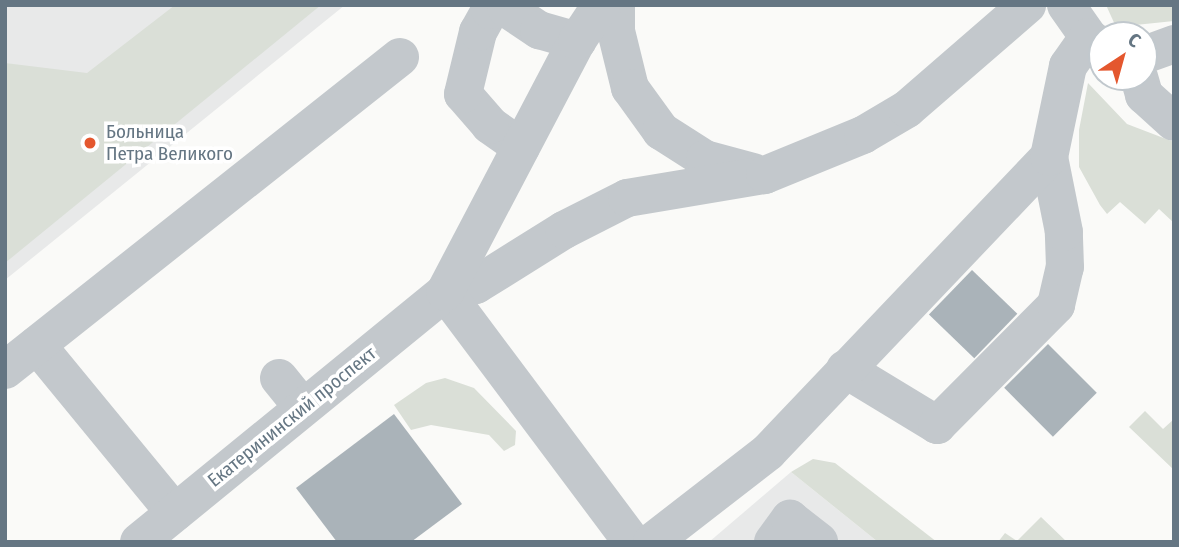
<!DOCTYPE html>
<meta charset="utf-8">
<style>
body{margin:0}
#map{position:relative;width:1179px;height:547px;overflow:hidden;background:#fafaf8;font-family:"Fira Sans Condensed",sans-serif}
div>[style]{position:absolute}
.built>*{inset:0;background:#e8e9e9}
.green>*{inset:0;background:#dadfd7}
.building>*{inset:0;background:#aab3b9;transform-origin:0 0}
.minor>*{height:38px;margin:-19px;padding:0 19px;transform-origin:19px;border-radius:19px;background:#c3c8cc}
.dots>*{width:19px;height:19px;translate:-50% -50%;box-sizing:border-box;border:4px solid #fff;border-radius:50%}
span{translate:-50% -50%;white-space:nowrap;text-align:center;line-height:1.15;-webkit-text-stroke:7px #fff;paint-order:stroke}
.poi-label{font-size:19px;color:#657683}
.left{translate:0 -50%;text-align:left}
.street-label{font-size:19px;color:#657683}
.frame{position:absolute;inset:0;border:7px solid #657683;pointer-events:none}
.north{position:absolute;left:1088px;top:21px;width:70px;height:70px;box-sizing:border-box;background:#fff;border:2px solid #c1c8cd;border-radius:50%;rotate:36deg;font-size:19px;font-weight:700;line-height:28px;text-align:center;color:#657683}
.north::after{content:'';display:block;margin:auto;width:24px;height:32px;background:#e4572e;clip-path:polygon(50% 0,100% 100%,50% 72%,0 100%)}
</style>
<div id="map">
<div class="built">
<div style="clip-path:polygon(5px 5px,345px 5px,5px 280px)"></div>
<div style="clip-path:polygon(791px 472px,878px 542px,709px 542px)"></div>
</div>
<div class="green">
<div style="clip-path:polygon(175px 5px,321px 5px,5px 263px,5px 63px,87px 73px)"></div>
<div style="clip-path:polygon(1106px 5px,1174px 5px,1174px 21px,1116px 27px)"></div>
<div style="clip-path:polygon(1088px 83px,1127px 124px,1174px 142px,1174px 223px,1159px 209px,1145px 224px,1120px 202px,1107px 214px,1100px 205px,1079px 167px,1079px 130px)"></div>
<div style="clip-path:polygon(445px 378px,474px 388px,516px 431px,515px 445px,504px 451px,489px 435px,431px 425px,411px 430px,394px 405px,426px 383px)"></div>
<div style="clip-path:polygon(1145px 411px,1163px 429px,1174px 419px,1174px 470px,1129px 427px)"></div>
<div style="clip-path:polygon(813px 459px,835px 463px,937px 542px,878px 542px,791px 472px)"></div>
<div style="clip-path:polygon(1041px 517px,1067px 542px,998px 542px,1005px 533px,1017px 541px)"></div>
</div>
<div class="building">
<div style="left:972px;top:270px;width:63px;height:62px;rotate:44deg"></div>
<div style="left:1048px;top:344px;width:69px;height:62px;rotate:45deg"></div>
<div style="clip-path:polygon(394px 414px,462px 504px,411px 542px,337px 542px,296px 488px)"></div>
</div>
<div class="minor">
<div style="left:616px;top:5px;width:26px;rotate:90deg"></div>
<div style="left:616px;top:31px;width:59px;rotate:76.2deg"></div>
<div style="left:630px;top:88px;width:53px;rotate:54.2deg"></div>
<div style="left:661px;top:131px;width:52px;rotate:32.5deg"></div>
<div style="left:705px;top:159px;width:50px;rotate:15.2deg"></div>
<div style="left:1066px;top:5px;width:39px;rotate:55deg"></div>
<div style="left:1088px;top:37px;width:17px;rotate:36deg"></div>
<div style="left:1144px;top:55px;width:32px;rotate:-20deg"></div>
<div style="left:1139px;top:77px;width:19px;rotate:74deg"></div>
<div style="left:1144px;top:95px;width:40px;rotate:42deg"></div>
<div style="left:521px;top:147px;width:38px;rotate:-145deg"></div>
<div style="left:490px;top:125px;width:41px;rotate:-131.1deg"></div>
<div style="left:463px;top:94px;width:64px;rotate:-76.4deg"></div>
<div style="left:478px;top:32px;width:25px;rotate:-61deg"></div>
<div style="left:490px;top:10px;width:16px;rotate:-7deg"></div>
<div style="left:506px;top:8px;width:40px;rotate:34deg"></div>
<div style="left:539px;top:30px;width:40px;rotate:16deg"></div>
<div style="left:445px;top:292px;width:32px;rotate:-13deg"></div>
<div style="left:476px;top:285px;width:104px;rotate:-32deg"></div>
<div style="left:564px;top:230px;width:71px;rotate:-26.9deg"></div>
<div style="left:627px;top:198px;width:140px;rotate:-9.5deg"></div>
<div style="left:765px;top:175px;width:106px;rotate:-22.2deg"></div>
<div style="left:863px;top:135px;width:51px;rotate:-30.6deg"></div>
<div style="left:907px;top:109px;width:159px;rotate:-40.9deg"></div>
<div style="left:445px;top:292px;width:312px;rotate:53.2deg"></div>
<div style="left:37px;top:345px;width:217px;rotate:50.6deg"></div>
<div style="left:845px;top:369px;width:108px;rotate:31.3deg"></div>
<div style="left:937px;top:425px;width:169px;rotate:-45.2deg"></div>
<div style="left:1056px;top:305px;width:39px;rotate:-77deg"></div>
<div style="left:1065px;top:267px;width:35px;rotate:-92deg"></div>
<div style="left:1064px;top:232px;width:76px;rotate:-101.3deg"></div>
<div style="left:5px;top:370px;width:504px;rotate:-38.39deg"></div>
<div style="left:279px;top:378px;width:38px;rotate:51deg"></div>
<div style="left:139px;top:542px;width:395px;rotate:-39.2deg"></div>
<div style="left:445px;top:292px;width:284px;rotate:-62.3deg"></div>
<div style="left:577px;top:41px;width:43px;rotate:-56.3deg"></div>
<div style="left:652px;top:542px;width:147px;rotate:-37.8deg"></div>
<div style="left:768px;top:452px;width:407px;rotate:-46.4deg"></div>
<div style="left:1049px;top:157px;width:93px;rotate:-78.2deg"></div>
<div style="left:1068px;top:66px;width:35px;rotate:-55deg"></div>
<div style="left:773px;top:542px;width:29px;rotate:-54deg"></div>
<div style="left:790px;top:519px;width:37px;rotate:38deg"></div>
</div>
<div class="dots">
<div style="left:90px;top:143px;background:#e4572e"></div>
</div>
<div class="poi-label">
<span class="left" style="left:106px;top:143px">Больница<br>Петра Великого</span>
</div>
<div class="street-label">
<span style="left:292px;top:417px;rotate:-39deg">Екатерининский проспект</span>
</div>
<div class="frame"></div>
<div class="north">С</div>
</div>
